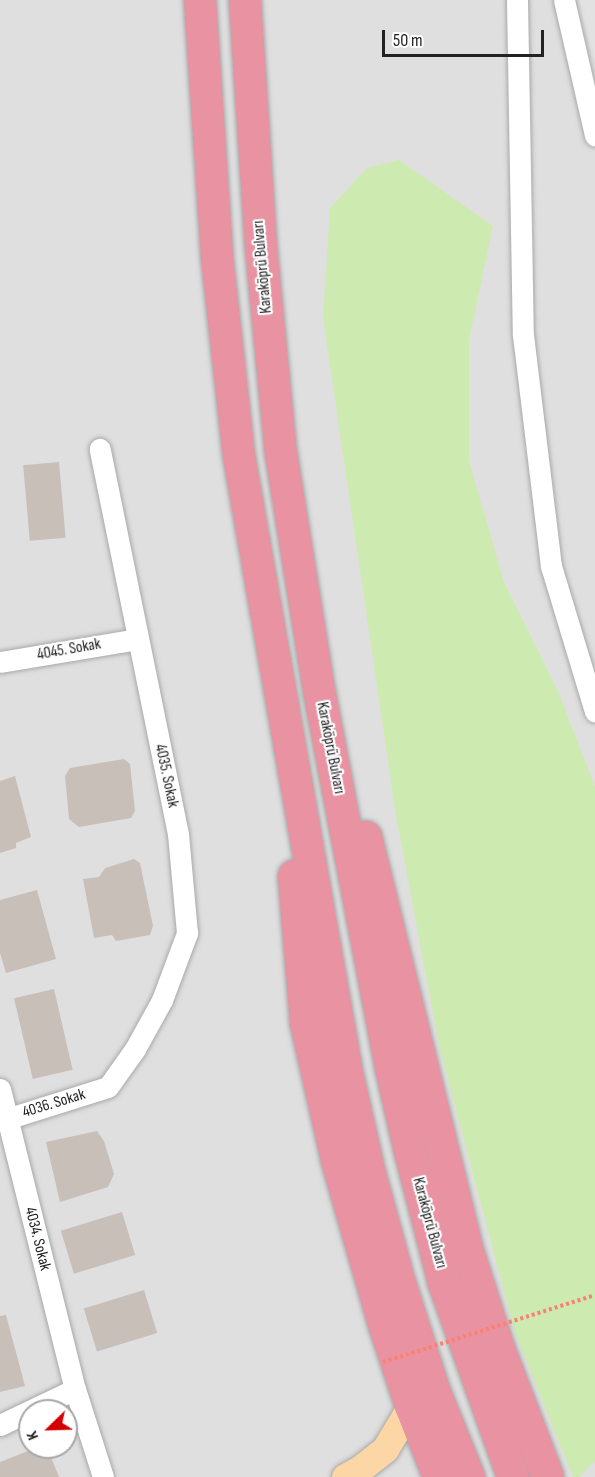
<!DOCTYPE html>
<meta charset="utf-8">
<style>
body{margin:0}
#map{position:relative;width:595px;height:1477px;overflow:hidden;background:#f2efe9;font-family:"Sofia Sans Condensed",sans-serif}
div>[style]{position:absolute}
.residential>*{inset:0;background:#e0dfdf}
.grass>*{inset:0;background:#cdebb0}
.parking>*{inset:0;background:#e2e2e2}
.building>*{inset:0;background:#c7bfb8;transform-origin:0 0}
.roads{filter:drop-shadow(0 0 2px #a9a9a9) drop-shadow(0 0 2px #a9a9a9)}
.minor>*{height:21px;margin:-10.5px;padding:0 10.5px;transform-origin:10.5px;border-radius:10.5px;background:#fff}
.major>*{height:27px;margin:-13.5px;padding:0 13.5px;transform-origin:13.5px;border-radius:13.5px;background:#fcd6a4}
.highway>*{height:32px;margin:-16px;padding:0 16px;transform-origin:16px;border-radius:16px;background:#e892a2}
.path-bridge>*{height:4px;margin-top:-2px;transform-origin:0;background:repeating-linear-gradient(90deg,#fa8072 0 3px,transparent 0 6px)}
span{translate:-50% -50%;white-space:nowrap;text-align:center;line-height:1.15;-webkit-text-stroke:4.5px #fff;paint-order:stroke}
.street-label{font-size:16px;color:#222}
.north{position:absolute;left:18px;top:1399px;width:60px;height:60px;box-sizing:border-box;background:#fff;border:2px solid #a7a7a7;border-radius:50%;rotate:247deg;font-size:16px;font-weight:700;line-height:24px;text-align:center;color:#222}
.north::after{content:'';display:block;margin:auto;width:21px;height:27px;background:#d40000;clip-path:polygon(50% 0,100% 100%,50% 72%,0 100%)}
.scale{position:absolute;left:382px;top:30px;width:162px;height:27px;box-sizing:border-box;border:3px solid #222;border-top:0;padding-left:8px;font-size:18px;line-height:21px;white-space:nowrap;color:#222;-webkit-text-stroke:4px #fff;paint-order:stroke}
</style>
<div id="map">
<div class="residential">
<div style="clip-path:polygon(evenodd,0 0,595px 0,595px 1477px,0 1477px,0 0,30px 1411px,66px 1411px,66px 1447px,30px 1447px,30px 1411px)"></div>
</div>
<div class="grass">
<div style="clip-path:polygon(399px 160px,493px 226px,469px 341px,469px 461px,504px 582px,557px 689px,595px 786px,595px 1461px,579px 1477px,573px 1477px,514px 1330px,439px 1045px,396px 816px,323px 318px,330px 208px,367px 168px)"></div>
</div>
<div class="parking">
<div style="clip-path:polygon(578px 0,595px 0,595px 62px)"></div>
</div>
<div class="building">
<div style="left:59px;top:462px;width:76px;height:36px;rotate:85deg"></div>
<div style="clip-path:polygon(124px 759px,130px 764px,135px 811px,131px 818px,79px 827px,69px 819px,65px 776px,70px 768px)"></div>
<div style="clip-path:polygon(15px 776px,31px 837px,16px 843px,16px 848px,0 853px,0 781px)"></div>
<div style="clip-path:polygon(134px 859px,140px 863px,153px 926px,150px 935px,116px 941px,112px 935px,94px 938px,83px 879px,99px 877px,105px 868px)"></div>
<div style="clip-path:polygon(37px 890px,56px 959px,6px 973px,0 953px,0 900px)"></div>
<div style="left:54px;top:989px;width:83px;height:41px;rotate:77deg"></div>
<div style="clip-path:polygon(97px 1131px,104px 1141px,114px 1174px,108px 1187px,60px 1202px,46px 1142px)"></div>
<div style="left:122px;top:1212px;width:45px;height:64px;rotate:73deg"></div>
<div style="left:144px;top:1290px;width:45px;height:63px;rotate:73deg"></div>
<div style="clip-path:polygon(6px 1315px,25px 1386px,0 1392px,0 1316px)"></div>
<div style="clip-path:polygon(38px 1447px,47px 1447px,59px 1477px,0 1477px,0 1462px)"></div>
</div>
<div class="roads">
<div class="minor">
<div style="left:517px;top:0;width:335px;rotate:89deg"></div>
<div style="left:523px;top:335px;width:233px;rotate:83.1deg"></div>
<div style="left:551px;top:566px;width:152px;rotate:73.2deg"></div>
<div style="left:564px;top:0;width:139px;rotate:77.1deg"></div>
<div style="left:0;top:662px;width:139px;rotate:-9.5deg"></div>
<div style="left:0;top:1089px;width:309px;rotate:76deg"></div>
<div style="left:75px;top:1389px;width:92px;rotate:72.3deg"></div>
<div style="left:0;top:1121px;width:113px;rotate:-17.5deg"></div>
<div style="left:108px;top:1087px;width:47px;rotate:-54.6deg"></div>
<div style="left:135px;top:1049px;width:56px;rotate:-61.1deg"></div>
<div style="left:162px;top:1000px;width:72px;rotate:-69.5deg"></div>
<div style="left:187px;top:933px;width:99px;rotate:-95.2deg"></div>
<div style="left:178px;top:834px;width:393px;rotate:-101.5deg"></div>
<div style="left:0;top:1425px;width:83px;rotate:-25.6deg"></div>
</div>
<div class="major">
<div style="left:345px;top:1477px;width:18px;rotate:-29deg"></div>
<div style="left:361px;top:1468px;width:31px;rotate:-38deg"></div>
<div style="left:385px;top:1449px;width:50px;rotate:-58.8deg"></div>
</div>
<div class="highway">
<div style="left:200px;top:0;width:258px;rotate:86.2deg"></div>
<div style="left:217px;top:257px;width:200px;rotate:83.7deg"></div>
<div style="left:239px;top:456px;width:626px;rotate:80.07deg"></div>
<div style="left:347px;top:1073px;width:100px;rotate:77.3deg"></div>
<div style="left:369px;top:1171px;width:117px;rotate:74.7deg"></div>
<div style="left:400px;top:1284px;width:114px;rotate:72.2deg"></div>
<div style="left:435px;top:1393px;width:91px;rotate:68deg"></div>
<div style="left:245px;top:0;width:248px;rotate:86.3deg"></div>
<div style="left:261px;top:247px;width:207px;rotate:84.5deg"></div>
<div style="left:281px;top:453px;width:240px;rotate:80.9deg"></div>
<div style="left:319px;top:690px;width:385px;rotate:79.2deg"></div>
<div style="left:391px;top:1068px;width:89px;rotate:77.1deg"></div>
<div style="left:411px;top:1155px;width:132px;rotate:75.5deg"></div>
<div style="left:444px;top:1283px;width:206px;rotate:70.4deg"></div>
<div style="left:366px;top:837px;width:431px;rotate:76.2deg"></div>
<div style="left:469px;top:1255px;width:99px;rotate:72.3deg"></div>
<div style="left:499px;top:1349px;width:137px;rotate:69.1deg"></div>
<div style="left:294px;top:876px;width:147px;rotate:85.3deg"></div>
<div style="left:306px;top:1023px;width:140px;rotate:77.2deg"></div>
<div style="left:337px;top:1160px;width:174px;rotate:74deg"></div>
<div style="left:385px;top:1327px;width:83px;rotate:71.8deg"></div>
<div style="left:411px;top:1406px;width:76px;rotate:68.5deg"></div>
</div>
</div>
<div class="path-bridge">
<div style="left:383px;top:1362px;width:222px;rotate:-17.5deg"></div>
</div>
<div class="street-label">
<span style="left:263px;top:267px;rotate:-95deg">Karaköprü Bulvarı</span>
<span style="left:69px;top:650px;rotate:-10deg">4045. Sokak</span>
<span style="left:330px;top:748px;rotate:79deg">Karaköprü Bulvarı</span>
<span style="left:166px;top:776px;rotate:78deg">4035. Sokak</span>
<span style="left:54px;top:1104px;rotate:-17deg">4036. Sokak</span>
<span style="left:429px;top:1223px;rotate:75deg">Karaköprü Bulvarı</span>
<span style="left:37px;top:1239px;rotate:76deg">4034. Sokak</span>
</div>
<div class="north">K</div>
<div class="scale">50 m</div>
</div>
